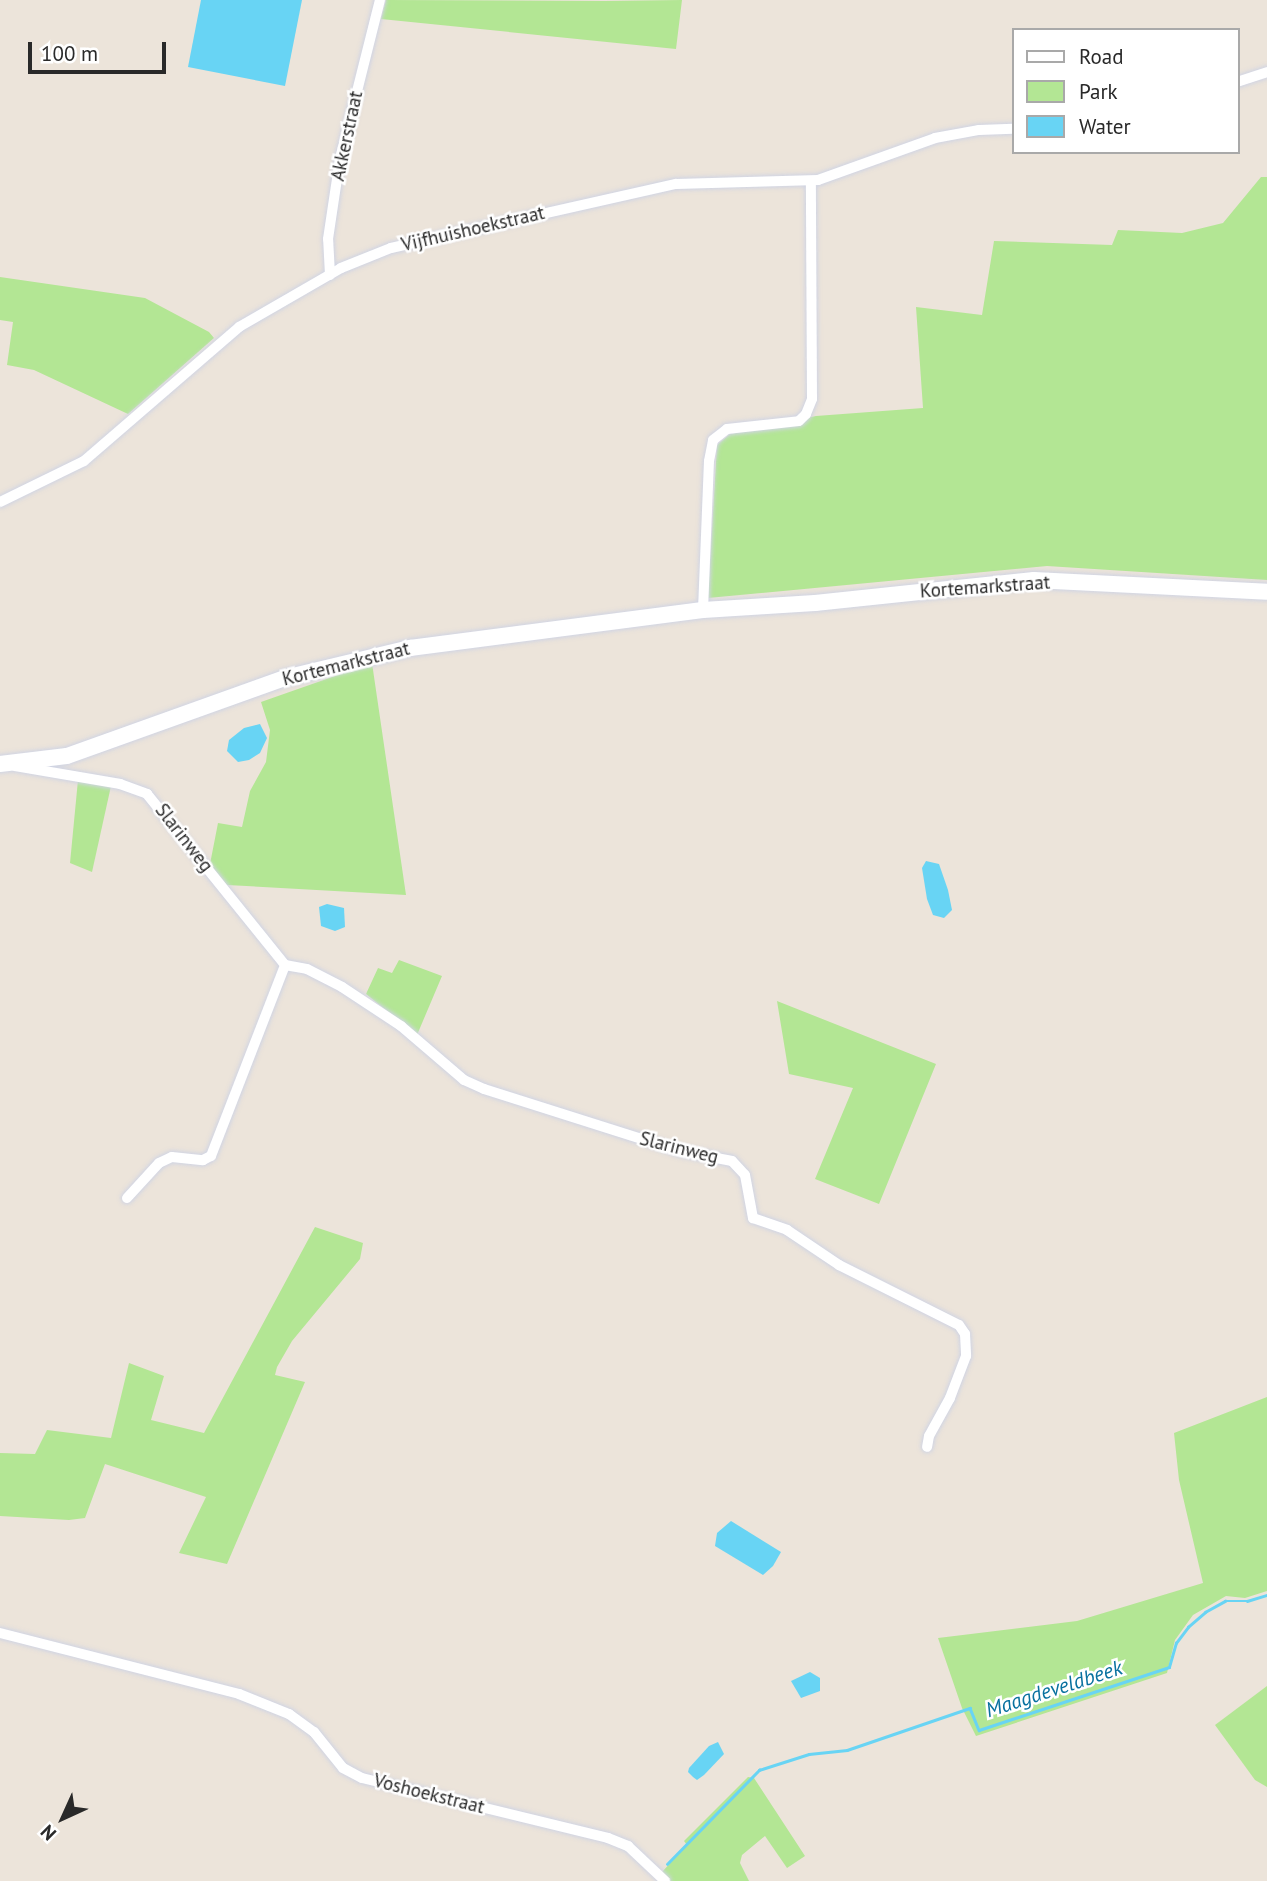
<!DOCTYPE html>
<style>
body{margin:0}
#map{position:relative;width:1267px;height:1881px;overflow:hidden;background:#ece4da;font-family:"PT Sans",sans-serif}
div>[style]{position:absolute}
.green>*{inset:0;background:#b3e694}
.water>*{inset:0;background:#68d4f4}
.stream>*{height:2.5px;margin:-1.25px;padding:0 1.25px;transform-origin:1.25px;border-radius:1.25px;background:#68d4f4}
.roads{filter:drop-shadow(0 0 2px #d0d4e3) drop-shadow(0 0 2px #d0d4e3)}
.street>*{height:10px;margin:-5px;padding:0 5px;transform-origin:5px;border-radius:5px;background:#fff}
.secondary>*{height:16px;margin:-8px;padding:0 8px;transform-origin:8px;border-radius:8px;background:#fff}
span{translate:-50% -50%;white-space:nowrap;text-align:center;line-height:1.15;-webkit-text-stroke:5px #fff;paint-order:stroke}
.street-label{font-size:19px;color:#292929}
.water-label{font-size:21px;color:#08719f;font-style:italic}
.legend{position:absolute;left:1012px;top:28px;width:228px;height:126px;box-sizing:border-box;background:#fff;border:2px solid #a9a9a9;margin:0;padding:9px 12px;list-style:none;font-size:21px;color:#292929}
.legend li{display:flex;align-items:center;gap:14px;height:35px}
.legend b{width:35px;border:2px solid #a9a9a9}
.north{position:absolute;left:28px;top:1783px;width:70px;height:70px;-webkit-text-stroke:5px #fff;paint-order:stroke;rotate:225deg;font-size:19px;font-weight:700;line-height:28px;text-align:center;color:#292929}
.north::after{content:'';display:block;margin:auto;width:24px;height:32px;background:#292929;clip-path:polygon(50% 0,100% 100%,50% 72%,0 100%)}
.scale{position:absolute;left:28px;top:42px;width:138px;height:32px;box-sizing:border-box;border:4px solid #292929;border-top:0;padding-left:9px;font-size:21px;line-height:24px;white-space:nowrap;color:#292929;-webkit-text-stroke:5px #fff;paint-order:stroke}
</style>
<div id="map">
<div class="green">
<div style="clip-path:polygon(386px 0,605px 1px,682px 0,676px 49px,381px 19px)"></div>
<div style="clip-path:polygon(1261px 177px,1267px 177px,1267px 580px,1047px 566px,708px 598px,717px 445px,730px 434px,816px 416px,923px 408px,916px 307px,982px 315px,994px 241px,1112px 245px,1118px 230px,1182px 233px,1223px 223px)"></div>
<div style="clip-path:polygon(0 277px,145px 298px,209px 332px,214px 338px,128px 414px,34px 370px,7px 365px,13px 322px,0 320px)"></div>
<div style="clip-path:polygon(372px 663px,406px 895px,227px 885px,210px 864px,218px 823px,242px 827px,250px 791px,266px 762px,270px 730px,261px 702px)"></div>
<div style="clip-path:polygon(78px 780px,111px 786px,92px 872px,70px 863px)"></div>
<div style="clip-path:polygon(399px 960px,442px 976px,417px 1035px,366px 994px,378px 968px,392px 973px)"></div>
<div style="clip-path:polygon(777px 1001px,936px 1064px,879px 1204px,815px 1179px,853px 1088px,789px 1074px)"></div>
<div style="clip-path:polygon(315px 1227px,363px 1243px,360px 1259px,292px 1341px,277px 1367px,275px 1375px,305px 1382px,227px 1564px,179px 1553px,206px 1497px,105px 1464px,85px 1518px,69px 1520px,0 1516px,0 1453px,35px 1454px,47px 1430px,111px 1438px,129px 1363px,164px 1376px,151px 1420px,204px 1433px)"></div>
<div style="clip-path:polygon(1267px 1397px,1267px 1591px,1245px 1598px,1226px 1596px,1193px 1615px,1175px 1640px,1167px 1673px,976px 1736px,962px 1708px,938px 1638px,1077px 1621px,1203px 1583px,1179px 1480px,1174px 1433px)"></div>
<div style="clip-path:polygon(1267px 1686px,1267px 1787px,1255px 1780px,1215px 1725px)"></div>
<div style="clip-path:polygon(748px 1777px,754px 1778px,805px 1856px,787px 1868px,765px 1836px,742px 1855px,740px 1863px,749px 1881px,669px 1881px,662px 1872px,687px 1845px,684px 1841px)"></div>
</div>
<div class="water">
<div style="clip-path:polygon(201px 0,302px 0,285px 86px,188px 67px)"></div>
<div style="clip-path:polygon(260px 724px,267px 738px,260px 753px,249px 760px,238px 762px,227px 751px,229px 740px,244px 728px)"></div>
<div style="clip-path:polygon(926px 861px,939px 864px,948px 890px,952px 910px,944px 918px,933px 915px,927px 899px,922px 868px)"></div>
<div style="clip-path:polygon(327px 904px,344px 908px,345px 927px,335px 931px,321px 926px,319px 907px)"></div>
<div style="clip-path:polygon(731px 1521px,781px 1552px,773px 1566px,763px 1575px,715px 1546px,717px 1533px)"></div>
<div style="clip-path:polygon(810px 1672px,820px 1678px,820px 1691px,801px 1698px,791px 1681px)"></div>
<div style="clip-path:polygon(718px 1742px,724px 1754px,704px 1775px,697px 1780px,693px 1777px,688px 1772px,689px 1768px,709px 1746px)"></div>
</div>
<div class="stream">
<div style="left:667px;top:1864px;width:132px;rotate:-45.6deg"></div>
<div style="left:759px;top:1770px;width:52px;rotate:-17.7deg"></div>
<div style="left:809px;top:1754px;width:38px;rotate:-6deg"></div>
<div style="left:847px;top:1750px;width:130px;rotate:-18.9deg"></div>
<div style="left:970px;top:1708px;width:24px;rotate:68deg"></div>
<div style="left:979px;top:1730px;width:200px;rotate:-18.3deg"></div>
<div style="left:1169px;top:1667px;width:25px;rotate:-74deg"></div>
<div style="left:1176px;top:1643px;width:20px;rotate:-53deg"></div>
<div style="left:1188px;top:1627px;width:23px;rotate:-41deg"></div>
<div style="left:1205px;top:1612px;width:23px;rotate:-29deg"></div>
<div style="left:1225px;top:1601px;width:22px"></div>
<div style="left:1247px;top:1601px;width:21px;rotate:-17deg"></div>
</div>
<div class="roads">
<div class="street">
<div style="left:1237px;top:82px;width:32px;rotate:-18deg"></div>
<div style="left:330px;top:275px;width:36px;rotate:-93deg"></div>
<div style="left:328px;top:239px;width:81px;rotate:-81.5deg"></div>
<div style="left:340px;top:159px;width:164px;rotate:-75.9deg"></div>
<div style="left:0;top:502px;width:93px;rotate:-26deg"></div>
<div style="left:84px;top:461px;width:205px;rotate:-40.8deg"></div>
<div style="left:239px;top:327px;width:118px;rotate:-30deg"></div>
<div style="left:341px;top:268px;width:54px;rotate:-21.8deg"></div>
<div style="left:391px;top:248px;width:292px;rotate:-12.7deg"></div>
<div style="left:676px;top:184px;width:142px;rotate:-1.6deg"></div>
<div style="left:818px;top:180px;width:124px;rotate:-19.7deg"></div>
<div style="left:935px;top:138px;width:45px;rotate:-10.3deg"></div>
<div style="left:979px;top:130px;width:34px;rotate:-2deg"></div>
<div style="left:703px;top:610px;width:149px;rotate:-87.7deg"></div>
<div style="left:709px;top:461px;width:21px;rotate:-79deg"></div>
<div style="left:713px;top:440px;width:18px;rotate:-38deg"></div>
<div style="left:727px;top:429px;width:72px;rotate:-6.3deg"></div>
<div style="left:799px;top:421px;width:10px;rotate:-45deg"></div>
<div style="left:806px;top:414px;width:16px;rotate:-68deg"></div>
<div style="left:812px;top:399px;width:218px;rotate:-90.3deg"></div>
<div style="left:15px;top:766px;width:107px;rotate:9.7deg"></div>
<div style="left:120px;top:784px;width:29px;rotate:20deg"></div>
<div style="left:147px;top:794px;width:220px;rotate:51.1deg"></div>
<div style="left:285px;top:965px;width:22px;rotate:10deg"></div>
<div style="left:307px;top:969px;width:39px;rotate:27deg"></div>
<div style="left:342px;top:987px;width:71px;rotate:33.5deg"></div>
<div style="left:401px;top:1026px;width:83px;rotate:40.6deg"></div>
<div style="left:464px;top:1080px;width:22px;rotate:24deg"></div>
<div style="left:484px;top:1089px;width:206px;rotate:17.6deg"></div>
<div style="left:680px;top:1151px;width:53px;rotate:10.9deg"></div>
<div style="left:732px;top:1161px;width:19px;rotate:47deg"></div>
<div style="left:745px;top:1175px;width:44px;rotate:79.5deg"></div>
<div style="left:753px;top:1218px;width:36px;rotate:19deg"></div>
<div style="left:787px;top:1230px;width:63px;rotate:33.9deg"></div>
<div style="left:839px;top:1265px;width:134px;rotate:26.6deg"></div>
<div style="left:959px;top:1325px;width:11px;rotate:56deg"></div>
<div style="left:965px;top:1334px;width:22px;rotate:87deg"></div>
<div style="left:966px;top:1356px;width:45px;rotate:110.9deg"></div>
<div style="left:950px;top:1398px;width:43px;rotate:118.9deg"></div>
<div style="left:929px;top:1436px;width:11px;rotate:100deg"></div>
<div style="left:127px;top:1198px;width:47px;rotate:-47.6deg"></div>
<div style="left:159px;top:1163px;width:14px;rotate:-25deg"></div>
<div style="left:172px;top:1157px;width:31px;rotate:6deg"></div>
<div style="left:203px;top:1160px;width:9px;rotate:-27deg"></div>
<div style="left:211px;top:1156px;width:205px;rotate:-68.8deg"></div>
<div style="left:0;top:1633px;width:247px;rotate:14.3deg"></div>
<div style="left:239px;top:1694px;width:54px;rotate:21.8deg"></div>
<div style="left:289px;top:1714px;width:31px;rotate:36deg"></div>
<div style="left:314px;top:1732px;width:46px;rotate:51.1deg"></div>
<div style="left:343px;top:1768px;width:21px;rotate:28deg"></div>
<div style="left:362px;top:1778px;width:253px;rotate:13.7deg"></div>
<div style="left:608px;top:1838px;width:22px;rotate:22deg"></div>
<div style="left:628px;top:1846px;width:51px;rotate:43.4deg"></div>
</div>
<div class="secondary">
<div style="left:0;top:764px;width:67px;rotate:-6.8deg"></div>
<div style="left:67px;top:756px;width:232px;rotate:-19.7deg"></div>
<div style="left:285px;top:678px;width:129px;rotate:-13.5deg"></div>
<div style="left:410px;top:648px;width:295px;rotate:-7.4deg"></div>
<div style="left:703px;top:610px;width:112px;rotate:-3.6deg"></div>
<div style="left:815px;top:603px;width:220px;rotate:-6deg"></div>
<div style="left:1034px;top:580px;width:233px;rotate:2.9deg"></div>
</div>
</div>
<div class="street-label">
<span style="left:347px;top:136px;rotate:-78deg">Akkerstraat</span>
<span style="left:473px;top:229px;rotate:-13deg">Vijfhuishoekstraat</span>
<span style="left:985px;top:587px;rotate:-4deg">Kortemarkstraat</span>
<span style="left:346px;top:664px;rotate:-14deg">Kortemarkstraat</span>
<span style="left:184px;top:838px;rotate:52deg">Slarinweg</span>
<span style="left:679px;top:1148px;rotate:14deg">Slarinweg</span>
<span style="left:429px;top:1794px;rotate:14deg">Voshoekstraat</span>
</div>
<div class="water-label">
<span style="left:1054px;top:1689px;rotate:-18deg">Maagdeveldbeek</span>
</div>
<ul class="legend">
<li><b style="height:9px;background:#fff"></b>Road</li>
<li><b style="height:19px;background:#b3e694"></b>Park</li>
<li><b style="height:19px;background:#68d4f4"></b>Water</li>
</ul>
<div class="north">N</div>
<div class="scale">100 m</div>
</div>
